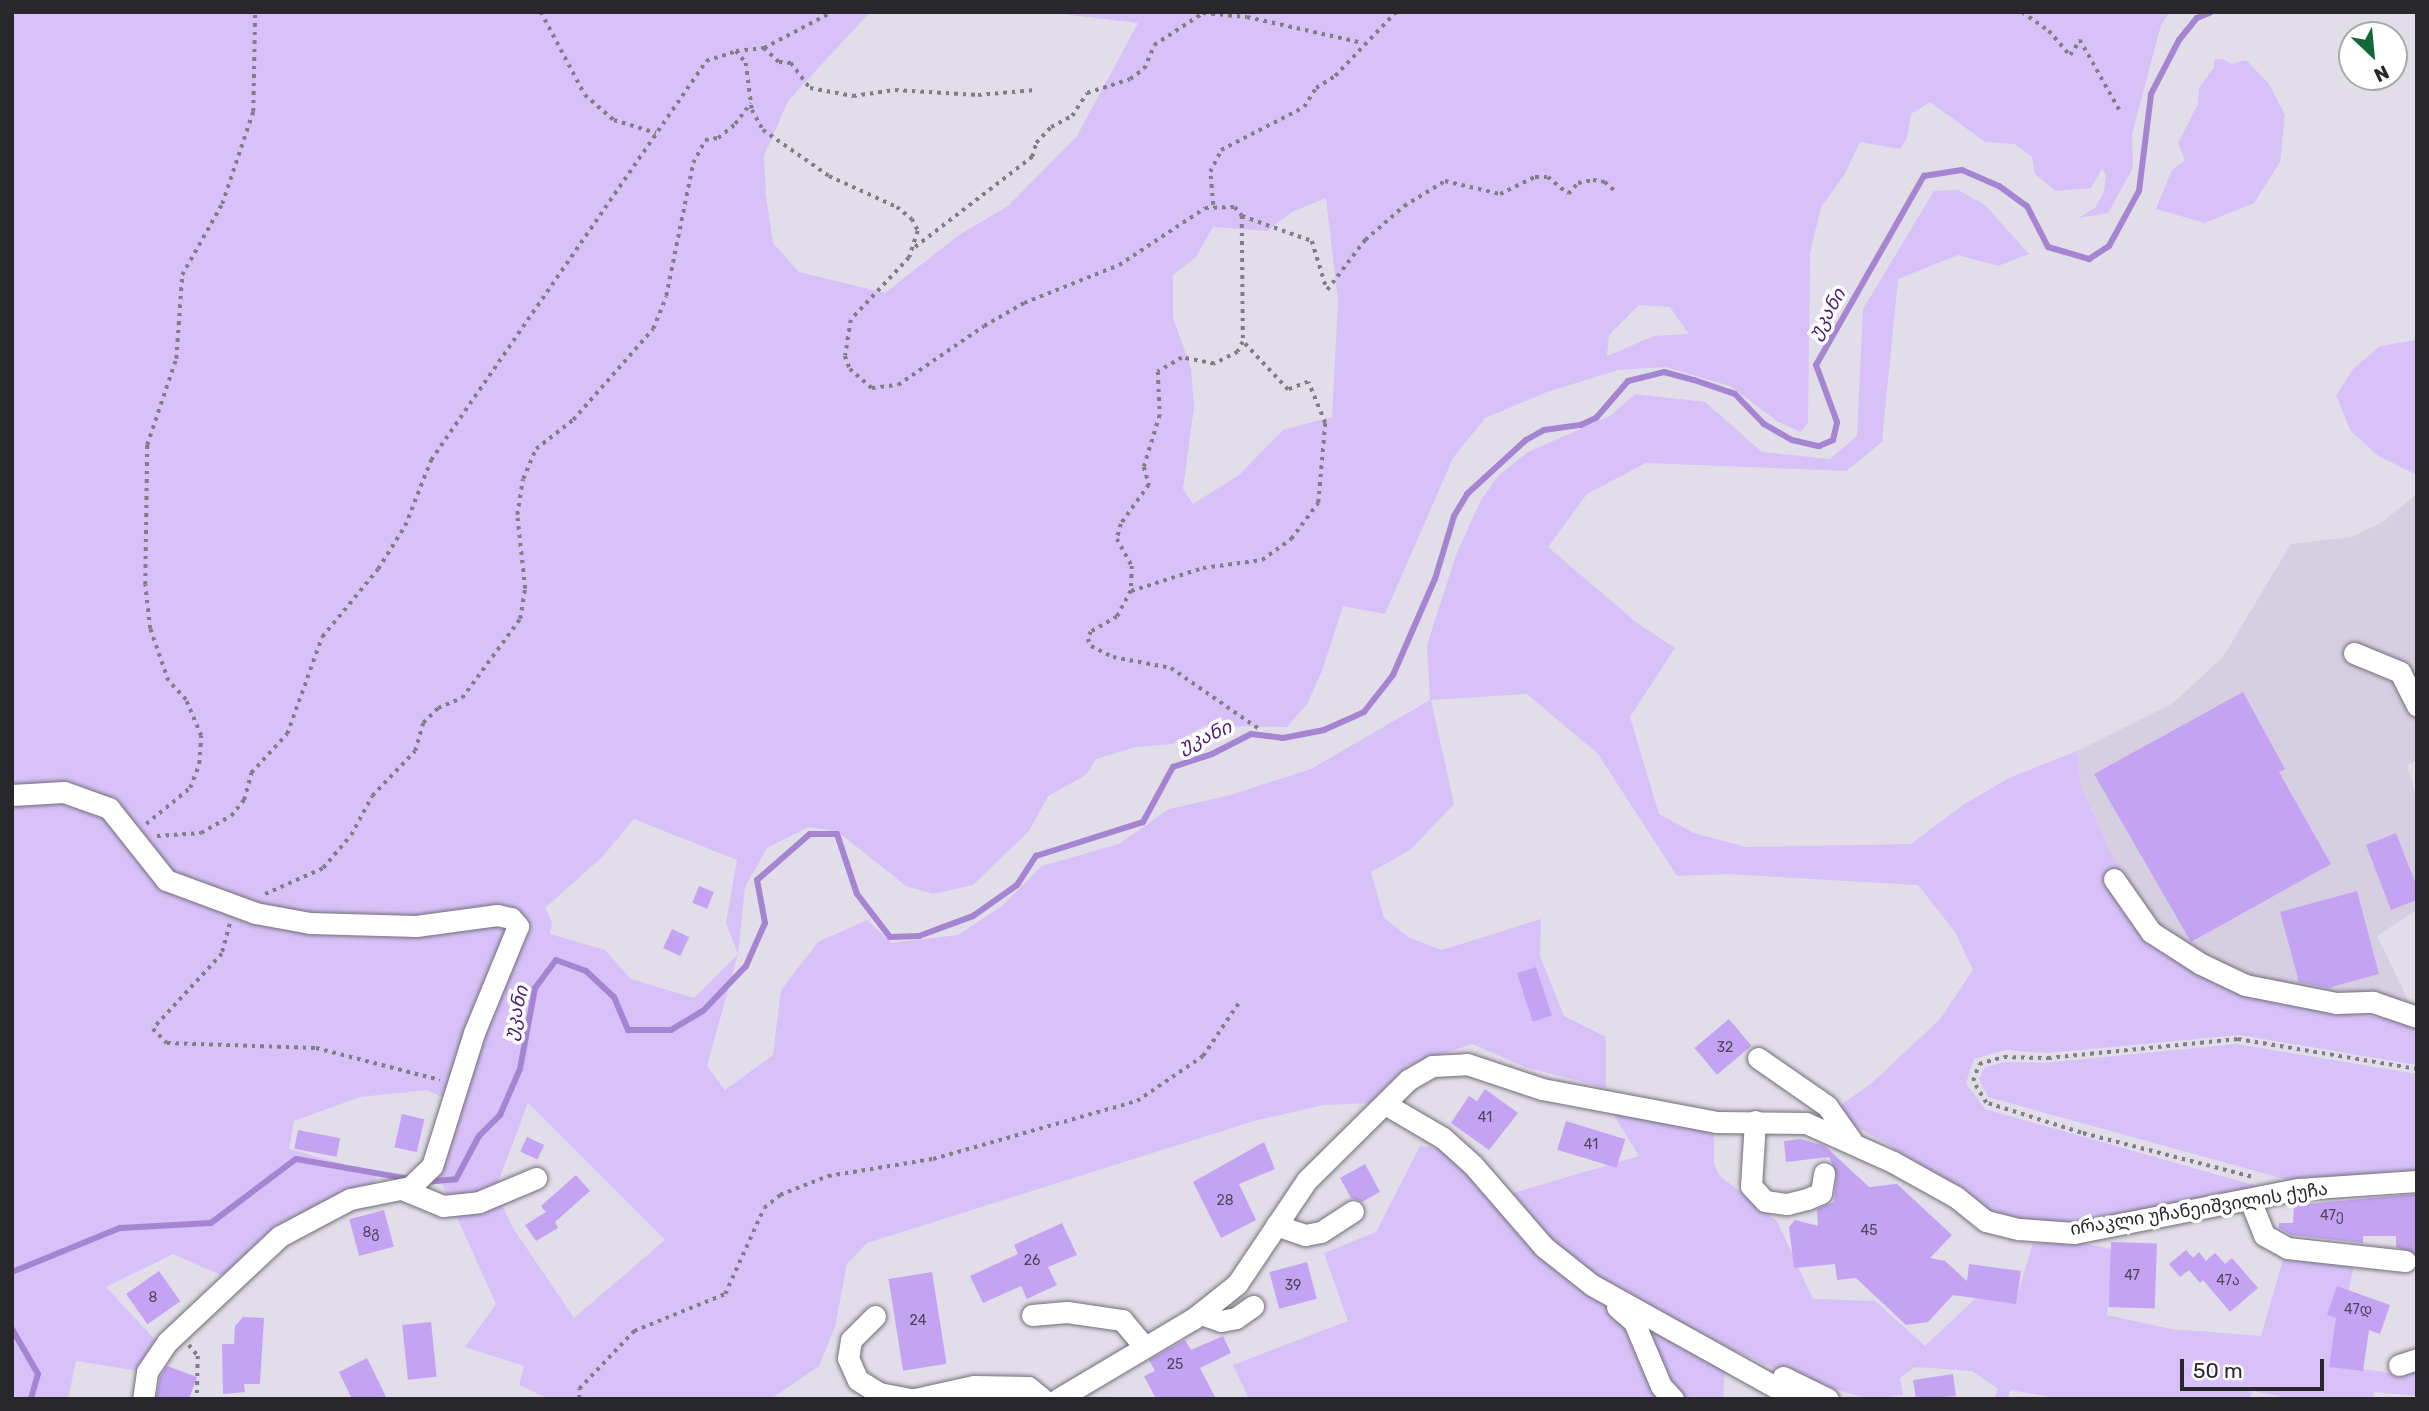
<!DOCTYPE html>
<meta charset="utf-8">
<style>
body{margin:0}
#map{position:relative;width:2429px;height:1411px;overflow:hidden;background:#e1dde9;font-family:Rubik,"Noto Sans Georgian",sans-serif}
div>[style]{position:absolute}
.built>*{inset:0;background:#d6cfe2}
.green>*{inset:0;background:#d8c1f9}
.stream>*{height:6px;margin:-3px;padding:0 3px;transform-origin:3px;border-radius:3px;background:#a585d1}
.building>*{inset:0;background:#c4a4f2;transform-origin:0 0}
.path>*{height:3.5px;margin-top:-1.75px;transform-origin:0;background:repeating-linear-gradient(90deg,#807d85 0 3.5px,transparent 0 8.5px)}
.roads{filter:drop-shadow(0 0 2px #726e79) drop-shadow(0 0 2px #726e79)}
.minor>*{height:21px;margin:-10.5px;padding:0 10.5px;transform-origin:10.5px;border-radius:10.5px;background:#fff}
span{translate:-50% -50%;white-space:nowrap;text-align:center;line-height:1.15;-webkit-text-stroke:7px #fff;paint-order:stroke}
.number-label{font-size:14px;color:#4f465d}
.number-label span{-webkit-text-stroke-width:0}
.street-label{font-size:18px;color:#28272b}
.water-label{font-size:19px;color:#4a1c75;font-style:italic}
.frame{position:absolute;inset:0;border:14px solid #28272b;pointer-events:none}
.north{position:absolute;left:2338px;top:21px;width:70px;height:70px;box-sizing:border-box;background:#fff;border:2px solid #a9a9aa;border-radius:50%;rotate:154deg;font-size:19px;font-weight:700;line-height:28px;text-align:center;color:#28272b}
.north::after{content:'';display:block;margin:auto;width:24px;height:32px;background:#136738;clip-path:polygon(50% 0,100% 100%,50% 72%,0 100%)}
.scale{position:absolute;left:2180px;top:1359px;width:144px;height:32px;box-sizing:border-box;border:4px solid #28272b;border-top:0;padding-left:9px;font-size:21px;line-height:24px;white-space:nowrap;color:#28272b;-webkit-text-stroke:5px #fff;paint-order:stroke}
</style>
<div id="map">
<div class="built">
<div style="clip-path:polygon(2417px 494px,2417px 761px,2407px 765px,2417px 800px,2417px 910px,2377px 936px,2410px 1004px,2398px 1019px,2332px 1010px,2177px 958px,2112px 855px,2081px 786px,2077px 751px,2173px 703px,2223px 657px,2291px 544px,2352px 537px,2381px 523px)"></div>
</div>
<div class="green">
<div style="clip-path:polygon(evenodd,12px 12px,870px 12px,788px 101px,764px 156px,766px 195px,773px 243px,799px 272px,885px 293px,959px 235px,1008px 206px,1077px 136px,1138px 23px,1045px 12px,2170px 12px,2161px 25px,2132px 134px,2133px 168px,2108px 213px,2078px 218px,2095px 208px,2104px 192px,2106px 175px,2102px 169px,2091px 188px,2056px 191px,2035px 174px,2032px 157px,2015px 144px,1985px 142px,1930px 102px,1911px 114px,1907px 138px,1900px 149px,1860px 142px,1845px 174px,1821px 207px,1810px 253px,1808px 423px,1800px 432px,1777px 421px,1730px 386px,1665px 367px,1618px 370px,1547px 392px,1485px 418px,1453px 458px,1385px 614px,1343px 606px,1322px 671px,1307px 704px,1287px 727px,1204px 726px,1172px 744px,1136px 747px,1096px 759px,1086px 775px,1048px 796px,1029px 831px,973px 885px,933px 894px,906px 886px,838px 832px,809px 827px,767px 848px,745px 887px,738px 954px,707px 1066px,725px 1090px,773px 1055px,781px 990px,818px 942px,867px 920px,892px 943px,958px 935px,1002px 906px,1042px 866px,1119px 844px,1169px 809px,1227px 796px,1311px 769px,1430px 700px,1427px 645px,1456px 555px,1481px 500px,1499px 475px,1528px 452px,1610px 416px,1635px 394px,1705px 402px,1762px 452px,1830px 459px,1857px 436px,1863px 309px,1934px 191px,1958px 190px,1985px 205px,2029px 254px,1998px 266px,1958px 255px,1898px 279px,1882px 442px,1846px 471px,1646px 463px,1587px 494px,1548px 547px,1637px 623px,1675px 648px,1630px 717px,1659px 814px,1694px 833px,1746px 847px,1911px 844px,1963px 805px,2009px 778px,2077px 751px,2081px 786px,2112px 855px,2177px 958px,2332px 1010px,2417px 1023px,2417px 1065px,2240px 1035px,2047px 1053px,2005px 1050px,1974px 1059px,1966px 1083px,1985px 1109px,2271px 1190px,2056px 1226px,2004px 1221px,1884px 1142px,1830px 1113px,1873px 1082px,1940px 1019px,1973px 970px,1955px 932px,1918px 885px,1726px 874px,1677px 876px,1598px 754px,1527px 694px,1431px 700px,1454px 804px,1410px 850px,1371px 872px,1384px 918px,1410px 938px,1442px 950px,1541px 919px,1540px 956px,1564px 1016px,1606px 1037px,1606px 1088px,1525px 1067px,1472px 1044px,1408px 1066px,1371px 1103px,1323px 1105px,1254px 1121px,867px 1243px,847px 1264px,835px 1327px,819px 1366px,771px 1399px,549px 1399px,519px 1385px,524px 1366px,465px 1347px,496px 1304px,437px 1173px,448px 1100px,427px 1090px,360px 1097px,294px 1121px,289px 1149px,378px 1174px,371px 1192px,223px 1276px,173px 1254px,106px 1287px,158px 1343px,145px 1372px,76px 1361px,68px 1399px,12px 1399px,12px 12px,1326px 198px,1338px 301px,1332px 417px,1283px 430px,1239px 475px,1193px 504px,1183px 489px,1194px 407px,1191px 368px,1173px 318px,1173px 275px,1196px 257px,1213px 227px,1267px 231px,1292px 212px,1326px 198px,12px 12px,1639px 305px,1670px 307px,1689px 334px,1654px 336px,1607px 356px,1609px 335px,1639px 305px,12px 12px,634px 819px,737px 860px,726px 923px,738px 954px,694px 998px,631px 979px,605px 950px,550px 934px,552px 922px,545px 908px,602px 857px,634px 819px,12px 12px,528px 1103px,665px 1240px,574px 1318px,513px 1228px,495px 1190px,528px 1103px)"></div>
<div style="clip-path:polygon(2222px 59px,2232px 64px,2246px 60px,2269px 84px,2285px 115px,2280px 162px,2254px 203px,2205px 223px,2156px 209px,2172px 170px,2185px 160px,2178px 143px,2198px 104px,2199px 88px,2214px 67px,2214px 60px)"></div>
<div style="clip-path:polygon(2417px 340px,2417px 475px,2377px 455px,2350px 430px,2336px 395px,2354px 368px,2380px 346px)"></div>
<div style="clip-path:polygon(2236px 1044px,2417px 1074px,2417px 1172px,2295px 1182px,1988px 1097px,1979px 1079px,1985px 1067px,2005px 1062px,2044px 1063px)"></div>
<div style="clip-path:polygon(1612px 1112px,1714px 1133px,1714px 1164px,1720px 1176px,1777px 1221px,1813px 1299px,1875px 1301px,1925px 1346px,1978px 1296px,2016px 1299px,2033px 1243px,2083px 1243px,2115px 1250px,2107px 1315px,2171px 1329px,2261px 1336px,2285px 1253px,2355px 1260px,2333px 1365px,2398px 1374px,2417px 1367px,2417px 1396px,2374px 1392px,2373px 1399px,2295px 1399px,2252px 1391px,2250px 1399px,2063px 1399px,2010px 1390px,2008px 1399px,1994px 1399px,1998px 1389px,1972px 1371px,1915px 1367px,1900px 1378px,1903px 1395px,1868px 1399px,1792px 1376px,1729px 1348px,1593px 1275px,1548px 1237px,1513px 1193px,1639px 1156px)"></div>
<div style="clip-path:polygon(1420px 1146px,1441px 1149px,1506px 1209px,1725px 1369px,1723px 1399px,1249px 1399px,1233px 1365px,1348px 1321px,1324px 1253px,1376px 1232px)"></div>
</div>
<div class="stream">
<div style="left:424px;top:1182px;width:32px;rotate:-5deg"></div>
<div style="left:456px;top:1179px;width:49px;rotate:-61.9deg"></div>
<div style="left:479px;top:1136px;width:30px;rotate:-45deg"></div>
<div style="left:500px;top:1115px;width:50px;rotate:-66.5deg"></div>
<div style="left:520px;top:1069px;width:82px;rotate:-79.5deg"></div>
<div style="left:535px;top:988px;width:35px;rotate:-53deg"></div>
<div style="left:556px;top:960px;width:32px;rotate:20deg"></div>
<div style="left:586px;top:971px;width:38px;rotate:43deg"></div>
<div style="left:614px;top:997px;width:36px;rotate:67deg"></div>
<div style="left:628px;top:1030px;width:43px"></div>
<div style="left:671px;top:1030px;width:37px;rotate:-31deg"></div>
<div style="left:703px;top:1011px;width:62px;rotate:-46.3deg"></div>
<div style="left:746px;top:966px;width:47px;rotate:-66.2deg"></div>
<div style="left:765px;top:923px;width:44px;rotate:-100.5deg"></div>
<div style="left:757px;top:880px;width:70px;rotate:-41deg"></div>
<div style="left:810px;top:834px;width:27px"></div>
<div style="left:837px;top:834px;width:63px;rotate:71.6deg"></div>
<div style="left:857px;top:894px;width:54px;rotate:52.5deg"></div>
<div style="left:890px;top:937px;width:29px;rotate:-2deg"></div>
<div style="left:919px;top:936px;width:58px;rotate:-20.3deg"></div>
<div style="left:973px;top:916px;width:54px;rotate:-35.2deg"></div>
<div style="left:1017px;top:885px;width:35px;rotate:-57deg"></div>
<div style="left:1036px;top:856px;width:112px;rotate:-17.6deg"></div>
<div style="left:1143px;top:822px;width:63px;rotate:-61.4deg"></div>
<div style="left:1173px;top:767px;width:41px;rotate:-18.4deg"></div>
<div style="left:1212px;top:754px;width:44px;rotate:-27.1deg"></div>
<div style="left:1251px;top:734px;width:32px;rotate:7deg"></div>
<div style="left:1283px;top:738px;width:42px;rotate:-11deg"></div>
<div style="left:1324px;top:730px;width:44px;rotate:-24.2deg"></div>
<div style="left:1364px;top:712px;width:47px;rotate:-51.9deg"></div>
<div style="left:1393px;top:675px;width:105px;rotate:-66.4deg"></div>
<div style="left:1435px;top:579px;width:66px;rotate:-73.2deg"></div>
<div style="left:1454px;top:516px;width:26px;rotate:-59deg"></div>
<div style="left:1467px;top:494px;width:80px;rotate:-42.5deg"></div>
<div style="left:1526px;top:440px;width:21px;rotate:-29deg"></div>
<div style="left:1544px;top:430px;width:37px;rotate:-8deg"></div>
<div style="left:1581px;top:425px;width:17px;rotate:-25deg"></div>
<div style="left:1596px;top:418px;width:49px;rotate:-49.1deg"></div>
<div style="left:1628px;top:381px;width:37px;rotate:-14deg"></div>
<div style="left:1664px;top:372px;width:31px;rotate:15deg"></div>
<div style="left:1694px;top:380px;width:43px;rotate:18.9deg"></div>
<div style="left:1735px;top:394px;width:42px;rotate:46deg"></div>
<div style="left:1764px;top:424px;width:32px;rotate:30deg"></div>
<div style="left:1792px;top:440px;width:28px;rotate:13deg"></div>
<div style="left:1819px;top:446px;width:15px;rotate:-23deg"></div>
<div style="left:1833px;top:440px;width:18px;rotate:-77deg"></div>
<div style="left:1837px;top:422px;width:61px;rotate:-110.2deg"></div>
<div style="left:1816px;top:365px;width:218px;rotate:-60.3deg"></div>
<div style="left:1924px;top:176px;width:38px;rotate:-9deg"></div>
<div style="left:1962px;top:170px;width:40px;rotate:23.4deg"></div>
<div style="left:1999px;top:186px;width:34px;rotate:36deg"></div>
<div style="left:2027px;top:206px;width:46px;rotate:62.9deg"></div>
<div style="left:2048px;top:247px;width:43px;rotate:16.3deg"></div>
<div style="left:2089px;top:259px;width:24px;rotate:-33deg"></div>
<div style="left:2109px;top:246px;width:63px;rotate:-61.4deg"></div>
<div style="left:2139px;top:191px;width:98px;rotate:-82.9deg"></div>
<div style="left:2151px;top:94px;width:61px;rotate:-62.6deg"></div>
<div style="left:2179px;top:40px;width:28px;rotate:-51deg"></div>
<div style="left:2197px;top:18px;width:15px;rotate:-23deg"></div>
<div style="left:12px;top:1272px;width:117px;rotate:-22.2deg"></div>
<div style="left:120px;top:1228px;width:91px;rotate:-3.1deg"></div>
<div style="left:211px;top:1223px;width:106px;rotate:-37deg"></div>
<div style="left:296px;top:1159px;width:116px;rotate:10deg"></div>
<div style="left:12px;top:1329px;width:52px;rotate:60deg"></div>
<div style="left:38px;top:1374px;width:26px;rotate:106deg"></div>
</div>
<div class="building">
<div style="clip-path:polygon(2243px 692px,2285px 769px,2279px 772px,2331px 864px,2191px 942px,2094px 774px)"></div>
<div style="clip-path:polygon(2396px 833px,2417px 887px,2417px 900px,2391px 910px,2366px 845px)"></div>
<div style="left:699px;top:886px;width:16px;height:18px;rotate:22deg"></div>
<div style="clip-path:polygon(2357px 891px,2379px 974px,2328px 988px,2299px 982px,2280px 912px)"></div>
<div style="left:672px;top:929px;width:19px;height:21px;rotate:25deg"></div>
<div style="left:1536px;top:967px;width:51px;height:20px;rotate:72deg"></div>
<div style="left:1729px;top:1019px;width:35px;height:45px;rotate:50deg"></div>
<div style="clip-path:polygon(1485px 1089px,1518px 1113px,1489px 1150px,1451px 1123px,1469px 1096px,1477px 1101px)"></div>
<div style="left:402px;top:1114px;width:23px;height:34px;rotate:13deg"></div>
<div style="left:1566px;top:1121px;width:62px;height:30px;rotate:17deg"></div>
<div style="left:298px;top:1130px;width:43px;height:19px;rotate:11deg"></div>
<div style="left:527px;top:1137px;width:19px;height:16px;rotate:25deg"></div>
<div style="clip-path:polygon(1800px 1139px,1825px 1146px,1869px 1187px,1897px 1184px,1952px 1235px,1930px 1258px,1945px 1261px,1967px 1281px,1969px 1264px,2021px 1271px,2016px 1304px,1953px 1295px,1928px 1322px,1906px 1325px,1856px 1278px,1837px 1280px,1835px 1264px,1794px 1268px,1789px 1227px,1795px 1220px,1818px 1226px,1817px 1209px,1834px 1202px,1837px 1175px,1829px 1157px,1786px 1162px,1784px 1141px)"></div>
<div style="clip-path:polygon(1264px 1142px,1275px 1169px,1239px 1184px,1256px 1220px,1221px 1238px,1193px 1182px)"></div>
<div style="clip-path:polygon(1365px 1164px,1380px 1192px,1362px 1202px,1351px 1198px,1340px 1178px)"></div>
<div style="clip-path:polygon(576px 1175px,590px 1191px,555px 1222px,558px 1228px,536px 1241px,525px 1225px,546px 1212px,541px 1206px)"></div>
<div style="clip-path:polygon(2417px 1194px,2417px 1255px,2396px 1247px,2396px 1236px,2363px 1236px,2363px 1243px,2291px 1235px,2279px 1228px,2279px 1223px,2293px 1223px,2294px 1205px)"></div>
<div style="left:384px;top:1210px;width:38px;height:36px;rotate:75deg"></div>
<div style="clip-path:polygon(1062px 1223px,1077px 1255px,1048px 1267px,1057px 1285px,1027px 1299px,1021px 1286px,983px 1303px,970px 1276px,1018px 1254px,1014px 1245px)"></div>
<div style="left:2111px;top:1242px;width:46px;height:65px;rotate:2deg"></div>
<div style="clip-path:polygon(2186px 1250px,2193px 1258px,2199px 1252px,2206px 1261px,2215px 1253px,2225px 1264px,2232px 1258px,2258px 1288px,2230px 1312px,2203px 1280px,2200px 1283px,2189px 1270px,2180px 1277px,2169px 1264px)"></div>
<div style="left:1307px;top:1262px;width:38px;height:39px;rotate:75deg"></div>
<div style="left:159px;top:1271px;width:37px;height:40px;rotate:55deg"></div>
<div style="left:932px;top:1272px;width:93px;height:44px;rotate:81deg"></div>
<div style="clip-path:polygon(2337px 1286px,2390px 1305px,2380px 1334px,2369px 1330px,2363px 1371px,2329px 1367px,2336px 1318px,2327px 1315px)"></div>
<div style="clip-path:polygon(243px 1317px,264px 1318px,260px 1384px,244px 1384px,245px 1392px,223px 1394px,222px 1344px,234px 1344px,235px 1326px)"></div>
<div style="left:431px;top:1322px;width:55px;height:29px;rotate:84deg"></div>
<div style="clip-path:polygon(1223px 1336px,1231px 1353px,1200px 1368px,1216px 1399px,1156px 1399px,1144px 1376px,1155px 1371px,1149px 1360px,1185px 1340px,1191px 1350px)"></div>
<div style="clip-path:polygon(367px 1358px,375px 1374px,387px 1399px,352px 1399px,339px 1372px)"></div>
<div style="clip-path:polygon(167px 1366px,197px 1377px,189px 1399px,156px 1399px,160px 1377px)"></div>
<div style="clip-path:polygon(1953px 1374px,1956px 1396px,1916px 1399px,1913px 1380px)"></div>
</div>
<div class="path">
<div style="left:541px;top:12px;width:94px;rotate:62.1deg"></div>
<div style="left:585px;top:95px;width:38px;rotate:41deg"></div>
<div style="left:614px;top:120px;width:44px;rotate:17.2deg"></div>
<div style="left:2022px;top:12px;width:33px;rotate:35deg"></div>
<div style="left:2049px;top:31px;width:32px;rotate:49deg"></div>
<div style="left:2070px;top:55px;width:18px;rotate:-56deg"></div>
<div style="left:2080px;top:40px;width:81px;rotate:60.6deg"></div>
<div style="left:764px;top:48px;width:21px;rotate:43deg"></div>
<div style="left:779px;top:62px;width:12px;rotate:5deg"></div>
<div style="left:791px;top:63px;width:31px;rotate:53deg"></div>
<div style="left:810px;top:88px;width:44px;rotate:10.5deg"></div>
<div style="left:853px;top:96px;width:42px;rotate:-8.1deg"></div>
<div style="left:895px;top:90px;width:83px;rotate:3.4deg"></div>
<div style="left:978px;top:95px;width:57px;rotate:-5deg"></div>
<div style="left:736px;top:51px;width:16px;rotate:50deg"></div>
<div style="left:746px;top:63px;width:47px;rotate:82.7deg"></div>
<div style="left:752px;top:110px;width:23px;rotate:61deg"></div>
<div style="left:763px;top:130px;width:80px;rotate:34.9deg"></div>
<div style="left:829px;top:176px;width:75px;rotate:24.5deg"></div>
<div style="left:897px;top:207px;width:19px;rotate:39deg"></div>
<div style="left:912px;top:219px;width:13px;rotate:63deg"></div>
<div style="left:918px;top:231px;width:28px;rotate:108deg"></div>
<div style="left:909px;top:258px;width:85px;rotate:133.1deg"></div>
<div style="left:851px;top:320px;width:36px;rotate:99deg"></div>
<div style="left:845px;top:356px;width:14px;rotate:69deg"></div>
<div style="left:850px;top:369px;width:29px;rotate:41deg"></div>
<div style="left:872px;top:388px;width:26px;rotate:-7deg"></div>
<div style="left:898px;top:385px;width:104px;rotate:-34.5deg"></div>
<div style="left:984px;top:326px;width:46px;rotate:-29.9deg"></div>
<div style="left:1024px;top:303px;width:102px;rotate:-21.8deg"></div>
<div style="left:1119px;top:265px;width:103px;rotate:-33.5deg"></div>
<div style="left:1205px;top:208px;width:30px;rotate:-2deg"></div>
<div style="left:1235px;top:207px;width:11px;rotate:52deg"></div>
<div style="left:1242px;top:216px;width:126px;rotate:89.5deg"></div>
<div style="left:1243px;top:342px;width:11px;rotate:117deg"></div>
<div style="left:1238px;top:352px;width:27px;rotate:153deg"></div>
<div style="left:1214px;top:364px;width:33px;rotate:-169deg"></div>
<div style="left:1182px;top:358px;width:28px;rotate:150deg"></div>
<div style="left:1158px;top:372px;width:43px;rotate:87.3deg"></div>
<div style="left:1160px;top:415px;width:54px;rotate:107.1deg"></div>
<div style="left:1144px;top:467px;width:19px;rotate:74deg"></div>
<div style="left:1149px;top:485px;width:48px;rotate:125.7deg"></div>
<div style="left:1121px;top:524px;width:16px;rotate:105deg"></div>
<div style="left:1117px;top:539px;width:31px;rotate:61deg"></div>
<div style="left:1132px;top:566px;width:25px;rotate:92deg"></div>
<div style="left:1131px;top:591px;width:30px;rotate:118deg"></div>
<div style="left:1117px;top:617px;width:30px;rotate:150deg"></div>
<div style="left:1091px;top:632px;width:8px;rotate:113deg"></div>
<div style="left:1088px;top:639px;width:8px;rotate:67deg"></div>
<div style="left:1091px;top:646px;width:25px;rotate:27deg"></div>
<div style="left:1113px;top:657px;width:59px;rotate:10.7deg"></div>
<div style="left:1171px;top:668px;width:107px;rotate:34.7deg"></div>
<div style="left:1213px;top:205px;width:33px;rotate:-95deg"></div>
<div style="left:1210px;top:172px;width:25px;rotate:-63deg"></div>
<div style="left:1221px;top:150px;width:93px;rotate:-27.4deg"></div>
<div style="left:1304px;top:107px;width:22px;rotate:-58deg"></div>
<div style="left:1316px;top:88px;width:22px;rotate:-32deg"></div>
<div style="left:1335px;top:76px;width:88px;rotate:-46.4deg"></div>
<div style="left:1242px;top:216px;width:74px;rotate:19.7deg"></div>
<div style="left:1312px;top:241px;width:51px;rotate:73deg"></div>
<div style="left:1327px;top:290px;width:63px;rotate:-52.8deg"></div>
<div style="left:1365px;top:240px;width:52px;rotate:-41.1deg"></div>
<div style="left:1404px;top:206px;width:48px;rotate:-31.4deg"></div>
<div style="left:1445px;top:181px;width:57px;rotate:13.3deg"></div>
<div style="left:1500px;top:194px;width:39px;rotate:-26deg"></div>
<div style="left:1535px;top:177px;width:13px"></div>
<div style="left:1548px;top:177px;width:26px;rotate:40deg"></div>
<div style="left:1568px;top:194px;width:15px;rotate:-48deg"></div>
<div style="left:1578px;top:183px;width:15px;rotate:-11deg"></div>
<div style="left:1593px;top:180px;width:12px;rotate:9deg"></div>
<div style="left:1605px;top:182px;width:13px;rotate:42deg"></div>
<div style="left:915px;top:247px;width:148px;rotate:-37.6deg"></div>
<div style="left:1032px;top:157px;width:15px;rotate:-74deg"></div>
<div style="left:1036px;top:143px;width:22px;rotate:-47deg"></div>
<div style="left:1051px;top:127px;width:24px;rotate:-28deg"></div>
<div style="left:1072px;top:116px;width:27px;rotate:-57deg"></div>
<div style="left:1087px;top:93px;width:45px;rotate:-18deg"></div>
<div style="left:1130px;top:79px;width:17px;rotate:-36deg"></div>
<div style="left:1144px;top:69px;width:26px;rotate:-67deg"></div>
<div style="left:1154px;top:45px;width:59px;rotate:-33.1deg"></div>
<div style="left:1203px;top:13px;width:44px;rotate:5.2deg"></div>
<div style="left:1247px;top:17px;width:119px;rotate:12.6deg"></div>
<div style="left:1131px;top:591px;width:76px;rotate:-17.7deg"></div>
<div style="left:1203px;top:568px;width:60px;rotate:-7.7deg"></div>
<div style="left:1262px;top:560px;width:36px;rotate:-36deg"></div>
<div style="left:1291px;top:539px;width:45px;rotate:-53.1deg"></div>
<div style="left:1318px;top:503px;width:80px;rotate:-85deg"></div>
<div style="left:1325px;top:423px;width:44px;rotate:-112.5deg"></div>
<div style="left:1308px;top:382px;width:22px;rotate:158deg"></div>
<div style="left:1288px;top:390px;width:66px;rotate:-133.2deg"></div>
<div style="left:146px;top:824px;width:57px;rotate:-39.3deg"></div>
<div style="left:190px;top:788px;width:26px;rotate:-69deg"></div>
<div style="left:199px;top:764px;width:28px;rotate:-86deg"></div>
<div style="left:201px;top:736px;width:39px;rotate:-113deg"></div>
<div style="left:186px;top:700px;width:26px;rotate:-133deg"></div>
<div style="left:168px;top:681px;width:55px;rotate:-109.1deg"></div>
<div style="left:150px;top:629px;width:44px;rotate:-96.5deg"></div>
<div style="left:145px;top:585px;width:140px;rotate:-89.2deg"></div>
<div style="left:147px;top:445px;width:91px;rotate:-71.4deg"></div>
<div style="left:176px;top:359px;width:84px;rotate:-85.9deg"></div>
<div style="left:182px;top:275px;width:81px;rotate:-60.6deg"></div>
<div style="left:222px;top:204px;width:97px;rotate:-71.4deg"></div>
<div style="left:253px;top:112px;width:100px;rotate:-88.9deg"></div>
<div style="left:157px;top:836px;width:44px;rotate:-3.9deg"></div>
<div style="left:201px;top:833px;width:34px;rotate:-30deg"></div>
<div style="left:231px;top:816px;width:21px;rotate:-51deg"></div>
<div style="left:244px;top:800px;width:28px;rotate:-75deg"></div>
<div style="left:251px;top:773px;width:53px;rotate:-47.3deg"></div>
<div style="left:287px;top:734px;width:103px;rotate:-70.2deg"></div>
<div style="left:322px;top:637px;width:88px;rotate:-50.5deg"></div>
<div style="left:378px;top:569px;width:51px;rotate:-57.9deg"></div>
<div style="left:405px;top:526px;width:71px;rotate:-68.5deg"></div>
<div style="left:431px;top:460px;width:485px;rotate:-55.4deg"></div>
<div style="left:706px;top:61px;width:32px;rotate:-18deg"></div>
<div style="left:736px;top:51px;width:28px;rotate:-6deg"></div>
<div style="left:764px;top:48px;width:77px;rotate:-27.9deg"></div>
<div style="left:265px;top:894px;width:64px;rotate:-24.1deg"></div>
<div style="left:323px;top:868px;width:43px;rotate:-49.7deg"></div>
<div style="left:351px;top:835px;width:44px;rotate:-61.7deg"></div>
<div style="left:372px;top:796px;width:62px;rotate:-46.3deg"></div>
<div style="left:415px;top:751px;width:29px;rotate:-74deg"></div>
<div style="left:423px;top:723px;width:21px;rotate:-45deg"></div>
<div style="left:438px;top:708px;width:26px;rotate:-23deg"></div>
<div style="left:462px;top:698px;width:98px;rotate:-53.7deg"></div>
<div style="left:520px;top:619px;width:30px;rotate:-81deg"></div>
<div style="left:525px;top:589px;width:74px;rotate:-96.2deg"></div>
<div style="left:517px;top:515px;width:36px;rotate:-81deg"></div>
<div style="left:523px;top:479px;width:33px;rotate:-67deg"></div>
<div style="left:536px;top:449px;width:47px;rotate:-38.1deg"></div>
<div style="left:573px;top:420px;width:121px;rotate:-48.7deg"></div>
<div style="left:653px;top:329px;width:35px;rotate:-68deg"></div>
<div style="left:666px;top:296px;width:136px;rotate:-78.5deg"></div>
<div style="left:693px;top:163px;width:26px;rotate:-62deg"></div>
<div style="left:705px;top:140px;width:13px;rotate:-9deg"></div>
<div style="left:718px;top:138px;width:22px;rotate:-39deg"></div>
<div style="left:735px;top:124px;width:26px;rotate:-53deg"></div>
<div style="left:230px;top:924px;width:31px;rotate:105deg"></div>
<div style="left:222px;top:954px;width:102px;rotate:132.6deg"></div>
<div style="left:153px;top:1029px;width:20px;rotate:45deg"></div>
<div style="left:167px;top:1043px;width:149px;rotate:1.9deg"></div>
<div style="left:316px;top:1048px;width:128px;rotate:14.5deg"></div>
<div style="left:2251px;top:1177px;width:176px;rotate:-165.5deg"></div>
<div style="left:2081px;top:1133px;width:100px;rotate:-162.5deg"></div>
<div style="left:1986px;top:1103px;width:26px;rotate:-121deg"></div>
<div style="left:1973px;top:1081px;width:18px;rotate:-71deg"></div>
<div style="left:1979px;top:1064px;width:26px;rotate:-16deg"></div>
<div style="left:2004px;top:1057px;width:44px;rotate:1.3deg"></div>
<div style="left:2048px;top:1058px;width:191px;rotate:-5.7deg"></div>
<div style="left:2238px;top:1039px;width:181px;rotate:9.5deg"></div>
<div style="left:189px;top:1345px;width:14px;rotate:51deg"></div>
<div style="left:198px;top:1356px;width:43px;rotate:91.3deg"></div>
<div style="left:579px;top:1399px;width:10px;rotate:-90deg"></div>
<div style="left:579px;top:1389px;width:80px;rotate:-46.5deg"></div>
<div style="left:634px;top:1331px;width:98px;rotate:-22.1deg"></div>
<div style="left:725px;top:1294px;width:94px;rotate:-65.6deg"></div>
<div style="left:764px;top:1208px;width:21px;rotate:-39deg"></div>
<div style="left:780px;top:1195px;width:52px;rotate:-21.6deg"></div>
<div style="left:828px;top:1176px;width:106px;rotate:-9.2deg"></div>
<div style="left:933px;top:1159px;width:212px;rotate:-15.9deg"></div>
<div style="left:1137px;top:1101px;width:80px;rotate:-34.3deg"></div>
<div style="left:1203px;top:1056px;width:63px;rotate:-56.1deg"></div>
</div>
<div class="roads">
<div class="minor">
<div style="left:2354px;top:653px;width:50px;rotate:22.4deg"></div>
<div style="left:2400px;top:672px;width:38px;rotate:63deg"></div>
<div style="left:12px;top:795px;width:52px;rotate:-3.3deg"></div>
<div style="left:64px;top:792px;width:48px;rotate:19.6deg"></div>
<div style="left:109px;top:808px;width:92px;rotate:51.6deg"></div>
<div style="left:166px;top:880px;width:95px;rotate:20.3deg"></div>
<div style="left:255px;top:913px;width:56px;rotate:10.3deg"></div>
<div style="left:310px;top:923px;width:106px;rotate:1.6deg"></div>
<div style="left:416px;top:926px;width:82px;rotate:-7.7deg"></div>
<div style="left:497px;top:915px;width:14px;rotate:12deg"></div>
<div style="left:511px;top:918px;width:11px;rotate:49deg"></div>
<div style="left:518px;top:926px;width:116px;rotate:112.4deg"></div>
<div style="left:474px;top:1033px;width:139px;rotate:107.5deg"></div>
<div style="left:432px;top:1166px;width:30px;rotate:136deg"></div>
<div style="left:410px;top:1187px;width:61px;rotate:168.7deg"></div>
<div style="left:350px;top:1199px;width:79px;rotate:152.1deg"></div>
<div style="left:280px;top:1236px;width:155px;rotate:136.8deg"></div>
<div style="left:167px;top:1342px;width:36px;rotate:124deg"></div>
<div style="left:147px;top:1372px;width:27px;rotate:98deg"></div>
<div style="left:2114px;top:879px;width:65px;rotate:55.1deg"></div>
<div style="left:2151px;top:932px;width:59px;rotate:32.6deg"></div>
<div style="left:2201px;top:964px;width:49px;rotate:25.5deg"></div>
<div style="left:2245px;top:985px;width:93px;rotate:11.2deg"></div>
<div style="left:2336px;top:1003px;width:37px;rotate:-2deg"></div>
<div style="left:2373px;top:1002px;width:46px;rotate:18.8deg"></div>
<div style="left:1758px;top:1058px;width:84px;rotate:34.8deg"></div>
<div style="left:1827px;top:1106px;width:42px;rotate:54.8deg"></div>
<div style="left:1385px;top:1104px;width:67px;rotate:30.4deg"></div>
<div style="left:1443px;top:1138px;width:40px;rotate:42deg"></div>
<div style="left:1473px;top:1165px;width:108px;rotate:49.1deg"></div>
<div style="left:1544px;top:1247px;width:61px;rotate:38.4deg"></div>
<div style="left:1592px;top:1285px;width:235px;rotate:29.1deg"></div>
<div style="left:1755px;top:1121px;width:65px;rotate:93.5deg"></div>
<div style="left:1751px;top:1186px;width:21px;rotate:47deg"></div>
<div style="left:1765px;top:1201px;width:22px;rotate:8deg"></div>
<div style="left:1787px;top:1204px;width:21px;rotate:-14deg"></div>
<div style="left:1807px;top:1199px;width:15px;rotate:-23deg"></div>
<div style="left:1821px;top:1193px;width:20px;rotate:-81deg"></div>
<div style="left:402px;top:1189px;width:44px;rotate:22.5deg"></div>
<div style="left:443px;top:1206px;width:36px;rotate:-6deg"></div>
<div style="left:479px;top:1202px;width:62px;rotate:-22.8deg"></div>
<div style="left:2250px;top:1200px;width:38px;rotate:68deg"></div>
<div style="left:2264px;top:1235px;width:26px;rotate:29deg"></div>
<div style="left:2287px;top:1248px;width:119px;rotate:6.3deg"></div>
<div style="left:1276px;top:1225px;width:31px;rotate:19deg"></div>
<div style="left:1305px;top:1235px;width:16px;rotate:-11deg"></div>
<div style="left:1321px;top:1232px;width:38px;rotate:-33deg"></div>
<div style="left:1617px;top:1307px;width:23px;rotate:41deg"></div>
<div style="left:1634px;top:1322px;width:69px;rotate:67.1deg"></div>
<div style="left:1661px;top:1386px;width:18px;rotate:47deg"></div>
<div style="left:1201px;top:1314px;width:21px;rotate:19deg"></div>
<div style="left:1221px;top:1321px;width:15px;rotate:-11deg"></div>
<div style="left:1236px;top:1318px;width:21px;rotate:-35deg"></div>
<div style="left:1032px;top:1315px;width:35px;rotate:-5deg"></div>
<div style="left:1067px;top:1312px;width:56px;rotate:8.3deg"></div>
<div style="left:1122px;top:1320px;width:35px;rotate:50deg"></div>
<div style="left:875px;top:1316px;width:34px;rotate:135deg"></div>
<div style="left:851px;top:1340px;width:18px;rotate:99deg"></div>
<div style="left:848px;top:1358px;width:24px;rotate:66deg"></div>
<div style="left:858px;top:1380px;width:25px;rotate:32deg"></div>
<div style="left:879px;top:1393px;width:33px;rotate:11deg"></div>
<div style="left:2399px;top:1365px;width:19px;rotate:-18deg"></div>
<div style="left:1783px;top:1377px;width:50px;rotate:26.1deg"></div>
<div style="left:915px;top:1399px;width:60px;rotate:-12.4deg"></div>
<div style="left:974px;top:1386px;width:54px;rotate:1.1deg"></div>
<div style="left:1028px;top:1387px;width:19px;rotate:39deg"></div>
<div style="left:1058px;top:1399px;width:157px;rotate:-30.7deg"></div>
<div style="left:1193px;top:1319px;width:56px;rotate:-38.5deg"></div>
<div style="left:1237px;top:1284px;width:125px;rotate:-56.1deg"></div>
<div style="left:1307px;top:1180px;width:142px;rotate:-44.7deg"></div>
<div style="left:1408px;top:1080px;width:28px;rotate:-30deg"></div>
<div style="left:1432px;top:1066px;width:35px;rotate:-3deg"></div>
<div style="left:1467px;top:1064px;width:79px;rotate:18.4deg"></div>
<div style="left:1542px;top:1089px;width:177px;rotate:10.7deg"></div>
<div style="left:1716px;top:1122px;width:90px;rotate:0.6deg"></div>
<div style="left:1806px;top:1123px;width:95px;rotate:24.1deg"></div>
<div style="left:1893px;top:1162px;width:72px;rotate:29.1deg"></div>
<div style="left:1956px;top:1197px;width:38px;rotate:39deg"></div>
<div style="left:1986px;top:1221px;width:34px;rotate:14deg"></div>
<div style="left:2019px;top:1229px;width:55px;rotate:4.2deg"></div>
<div style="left:2074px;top:1233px;width:229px;rotate:-11.1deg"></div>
<div style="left:2299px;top:1189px;width:118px;rotate:-3.9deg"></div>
</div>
</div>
<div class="number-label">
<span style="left:1725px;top:1048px">32</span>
<span style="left:1485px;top:1118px">41</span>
<span style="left:1591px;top:1145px">41</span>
<span style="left:1225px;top:1201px">28</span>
<span style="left:2332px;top:1216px">47ე</span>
<span style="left:1869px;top:1231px">45</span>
<span style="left:371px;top:1233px">8გ</span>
<span style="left:1032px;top:1261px">26</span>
<span style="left:2132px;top:1276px">47</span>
<span style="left:2228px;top:1281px">47ა</span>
<span style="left:1293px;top:1286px">39</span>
<span style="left:153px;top:1298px">8</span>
<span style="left:2358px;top:1310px">47დ</span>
<span style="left:918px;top:1321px">24</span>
<span style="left:1175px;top:1365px">25</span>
</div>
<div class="street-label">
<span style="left:2199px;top:1209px;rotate:-9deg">ირაკლი უჩანეიშვილის ქუჩა</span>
</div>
<div class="water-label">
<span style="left:1827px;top:314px;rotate:-60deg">უკანი</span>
<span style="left:1205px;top:737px;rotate:-23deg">უკანი</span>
<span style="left:516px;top:1013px;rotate:-77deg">უკანი</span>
</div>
<div class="frame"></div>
<div class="north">N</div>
<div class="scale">50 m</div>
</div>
